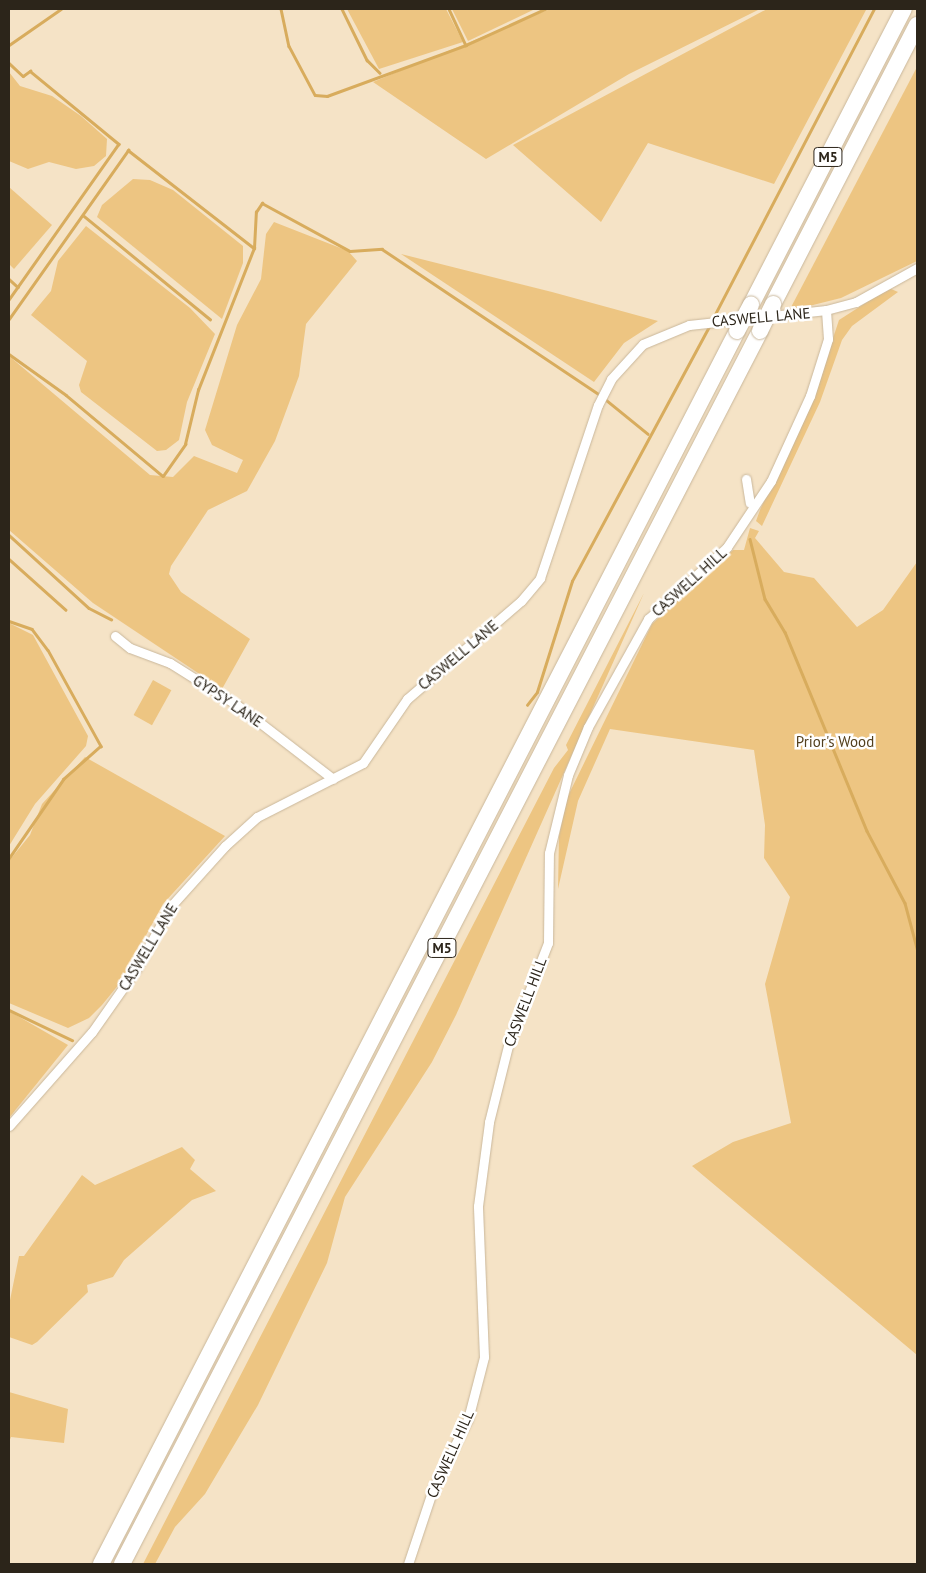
<!DOCTYPE html>
<style>
body{margin:0}
#map{position:relative;width:926px;height:1573px;overflow:hidden;background:#f5e3c6;font-family:"PT Sans",sans-serif}
div>[style]{position:absolute}
.green>*{inset:0;background:#edc582;transform-origin:0 0}
.stream>*{height:2.5px;margin:-1.25px;padding:0 1.25px;transform-origin:1.25px;border-radius:1.25px;background:#d8ac5d}
.roads{filter:drop-shadow(0 0 1px #c9b79b) drop-shadow(0 0 1px #c9b79b)}
.minor>*{height:9px;margin:-4.5px;padding:0 4.5px;transform-origin:4.5px;border-radius:4.5px;background:#fff}
.motorway>*{height:16px;margin:-8px;padding:0 8px;transform-origin:8px;border-radius:8px;background:#fff}
.bridges{filter:drop-shadow(0 0 1px #c9b79b) drop-shadow(0 0 1px #c9b79b)}
.motorway-bridge>*{height:16px;margin:-8px;padding:0 8px;transform-origin:8px;border-radius:8px;background:#fff}
span{translate:-50% -50%;white-space:nowrap;text-align:center;line-height:1.15;-webkit-text-stroke:5px #fff;paint-order:stroke}
.shield-label span{padding:1px 4px;background:#fff;border:1px solid;border-radius:4px;-webkit-text-stroke-width:0}
.shield-label{font-size:14px;color:#2c251a;font-weight:700}
.street-label{font-size:15px;color:#2c251a}
.park-label{font-size:15px;color:#53401e}
.frame{position:absolute;inset:0;border:10px solid #2c251a;pointer-events:none}
</style>
<div id="map">
<div class="green">
<div style="clip-path:polygon(347px 9px,446px 9px,463px 42px,379px 69px)"></div>
<div style="clip-path:polygon(452px 9px,535px 9px,468px 41px)"></div>
<div style="clip-path:polygon(550px 9px,760px 9px,629px 74px,486px 159px,373px 82px)"></div>
<div style="clip-path:polygon(767px 9px,866px 10px,774px 184px,648px 143px,601px 222px,513px 145px)"></div>
<div style="clip-path:polygon(917px 67px,917px 261px,841px 298px,789px 311px)"></div>
<div style="clip-path:polygon(9px 72px,20px 86px,52px 96px,81px 116px,107px 139px,106px 156px,94px 166px,76px 169px,49px 162px,28px 169px,9px 161px)"></div>
<div style="clip-path:polygon(133px 179px,150px 180px,173px 190px,243px 246px,243px 263px,222px 319px,97px 217px,102px 205px)"></div>
<div style="clip-path:polygon(9px 187px,52px 225px,14px 269px,9px 264px)"></div>
<div style="clip-path:polygon(274px 222px,348px 251px,357px 261px,306px 324px,299px 376px,275px 441px,247px 491px,208px 510px,171px 566px,169px 574px,181px 592px,250px 639px,222px 689px,93px 603px,9px 530px,9px 356px,150px 475px,173px 477px,194px 456px,237px 473px,243px 460px,212px 445px,205px 430px,237px 325px,261px 279px,266px 234px)"></div>
<div style="clip-path:polygon(86px 226px,190px 308px,215px 334px,187px 402px,179px 440px,166px 450px,157px 451px,81px 392px,79px 385px,87px 361px,31px 315px,51px 291px,58px 261px)"></div>
<div style="clip-path:polygon(401px 254px,552px 292px,658px 321px,624px 343px,594px 382px)"></div>
<div style="clip-path:polygon(889px 288px,898px 292px,852px 326px,842px 340px,820px 402px,762px 526px,756px 521px,760px 510px,817px 386px,839px 320px)"></div>
<div style="clip-path:polygon(750px 528px,759px 531px,755px 538px,784px 572px,814px 578px,857px 627px,883px 610px,917px 562px,917px 1355px,692px 1166px,733px 1142px,791px 1123px,765px 984px,790px 897px,764px 858px,765px 825px,754px 750px,610px 729px,578px 801px,558px 889px,559px 836px,567px 798px,652px 624px,733px 550px,744px 550px)"></div>
<div style="clip-path:polygon(644px 593px,456px 1015px,432px 1062px,345px 1197px,327px 1263px,258px 1405px,205px 1494px,175px 1527px,155px 1564px,143px 1564px,554px 768px,568px 750px,566px 745px)"></div>
<div style="clip-path:polygon(9px 623px,33px 635px,88px 736px,86px 746px,35px 804px,9px 846px)"></div>
<div style="left:153px;top:680px;width:21px;height:40px;rotate:29deg"></div>
<div style="clip-path:polygon(85px 757px,225px 836px,163px 904px,120px 983px,102px 1005px,89px 1018px,68px 1028px,9px 1003px,9px 861px,30px 835px,42px 804px)"></div>
<div style="clip-path:polygon(9px 1011px,68px 1045px,9px 1118px)"></div>
<div style="clip-path:polygon(182px 1147px,195px 1160px,190px 1169px,216px 1191px,192px 1200px,124px 1260px,113px 1277px,87px 1285px,88px 1292px,37px 1342px,32px 1345px,9px 1337px,9px 1305px,19px 1256px,24px 1256px,82px 1175px,95px 1185px)"></div>
<div style="clip-path:polygon(9px 1392px,68px 1409px,64px 1443px,11px 1437px,9px 1442px)"></div>
</div>
<div class="stream">
<div style="left:281px;top:9px;width:38px;rotate:78deg"></div>
<div style="left:289px;top:46px;width:55px;rotate:62deg"></div>
<div style="left:315px;top:95px;width:12px;rotate:5deg"></div>
<div style="left:327px;top:96px;width:148px;rotate:-20.1deg"></div>
<div style="left:466px;top:45px;width:87px;rotate:-24.5deg"></div>
<div style="left:342px;top:9px;width:57px;rotate:63.9deg"></div>
<div style="left:367px;top:60px;width:18px;rotate:45deg"></div>
<div style="left:449px;top:9px;width:40px;rotate:65deg"></div>
<div style="left:9px;top:45px;width:63px;rotate:-34.7deg"></div>
<div style="left:9px;top:63px;width:19px;rotate:43deg"></div>
<div style="left:23px;top:76px;width:9px;rotate:-36deg"></div>
<div style="left:30px;top:71px;width:115px;rotate:39.4deg"></div>
<div style="left:119px;top:144px;width:191px;rotate:125.2deg"></div>
<div style="left:84px;top:216px;width:163px;rotate:39.3deg"></div>
<div style="left:9px;top:279px;width:12px;rotate:42deg"></div>
<div style="left:9px;top:319px;width:207px;rotate:-54.8deg"></div>
<div style="left:128px;top:150px;width:160px;rotate:37.9deg"></div>
<div style="left:254px;top:248px;width:36px;rotate:-87deg"></div>
<div style="left:256px;top:212px;width:11px;rotate:-56deg"></div>
<div style="left:262px;top:203px;width:100px;rotate:28.6deg"></div>
<div style="left:350px;top:251px;width:32px;rotate:-4deg"></div>
<div style="left:382px;top:249px;width:262px;rotate:33.8deg"></div>
<div style="left:712px;top:320px;width:351px;rotate:-62.5deg"></div>
<div style="left:9px;top:354px;width:70px;rotate:35.7deg"></div>
<div style="left:66px;top:395px;width:126px;rotate:39.9deg"></div>
<div style="left:163px;top:476px;width:39px;rotate:-55deg"></div>
<div style="left:185px;top:444px;width:56px;rotate:-76.5deg"></div>
<div style="left:198px;top:390px;width:153px;rotate:-68.5deg"></div>
<div style="left:605px;top:399px;width:55px;rotate:39.1deg"></div>
<div style="left:9px;top:535px;width:108px;rotate:42.4deg"></div>
<div style="left:89px;top:608px;width:25px;rotate:27deg"></div>
<div style="left:750px;top:539px;width:62px;rotate:76deg"></div>
<div style="left:765px;top:599px;width:39px;rotate:59deg"></div>
<div style="left:785px;top:632px;width:215px;rotate:67.6deg"></div>
<div style="left:867px;top:831px;width:81px;rotate:62.2deg"></div>
<div style="left:905px;top:903px;width:47px;rotate:75.1deg"></div>
<div style="left:9px;top:559px;width:76px;rotate:41.8deg"></div>
<div style="left:9px;top:621px;width:24px;rotate:19deg"></div>
<div style="left:32px;top:629px;width:26px;rotate:53deg"></div>
<div style="left:48px;top:650px;width:110px;rotate:61.1deg"></div>
<div style="left:101px;top:746px;width:50px;rotate:138.3deg"></div>
<div style="left:64px;top:779px;width:97px;rotate:124.5deg"></div>
<div style="left:527px;top:705px;width:16px;rotate:-52deg"></div>
<div style="left:537px;top:692px;width:116px;rotate:-72.5deg"></div>
<div style="left:572px;top:581px;width:291px;rotate:-61.7deg"></div>
<div style="left:9px;top:1010px;width:70px;rotate:25.5deg"></div>
</div>
<div class="roads">
<div class="minor">
<div style="left:746px;top:479px;width:24px;rotate:81deg"></div>
<div style="left:115px;top:636px;width:19px;rotate:39deg"></div>
<div style="left:130px;top:648px;width:43px;rotate:20.6deg"></div>
<div style="left:170px;top:663px;width:79px;rotate:32.1deg"></div>
<div style="left:237px;top:705px;width:121px;rotate:37.6deg"></div>
<div style="left:9px;top:1126px;width:125px;rotate:-48.6deg"></div>
<div style="left:92px;top:1032px;width:78px;rotate:-54.9deg"></div>
<div style="left:137px;top:968px;width:71px;rotate:-61.3deg"></div>
<div style="left:171px;top:906px;width:81px;rotate:-48deg"></div>
<div style="left:225px;top:846px;width:43px;rotate:-42.2deg"></div>
<div style="left:257px;top:817px;width:119px;rotate:-27deg"></div>
<div style="left:363px;top:763px;width:78px;rotate:-55.5deg"></div>
<div style="left:407px;top:699px;width:150px;rotate:-40.7deg"></div>
<div style="left:521px;top:601px;width:30px;rotate:-50deg"></div>
<div style="left:540px;top:578px;width:182px;rotate:-71.5deg"></div>
<div style="left:598px;top:405px;width:29px;rotate:-63deg"></div>
<div style="left:611px;top:379px;width:47px;rotate:-47.6deg"></div>
<div style="left:643px;top:344px;width:50px;rotate:-22.4deg"></div>
<div style="left:689px;top:325px;width:138px;rotate:-6.2deg"></div>
<div style="left:826px;top:310px;width:31px;rotate:-15deg"></div>
<div style="left:856px;top:302px;width:70px;rotate:-29.1deg"></div>
<div style="left:408px;top:1564px;width:79px;rotate:-71.6deg"></div>
<div style="left:433px;top:1489px;width:78px;rotate:-63.4deg"></div>
<div style="left:468px;top:1419px;width:64px;rotate:-75.5deg"></div>
<div style="left:484px;top:1357px;width:151px;rotate:-92.3deg"></div>
<div style="left:478px;top:1206px;width:85px;rotate:-82.5deg"></div>
<div style="left:489px;top:1122px;width:78px;rotate:-76deg"></div>
<div style="left:508px;top:1046px;width:110px;rotate:-68.8deg"></div>
<div style="left:548px;top:943px;width:90px;rotate:-89.4deg"></div>
<div style="left:549px;top:853px;width:80px;rotate:-76.3deg"></div>
<div style="left:568px;top:775px;width:52px;rotate:-67.4deg"></div>
<div style="left:588px;top:727px;width:124px;rotate:-60.9deg"></div>
<div style="left:648px;top:619px;width:107px;rotate:-42.3deg"></div>
<div style="left:727px;top:547px;width:79px;rotate:-56.3deg"></div>
<div style="left:771px;top:481px;width:94px;rotate:-65.4deg"></div>
<div style="left:810px;top:396px;width:60px;rotate:-72.5deg"></div>
<div style="left:828px;top:339px;width:29px;rotate:-94deg"></div>
</div>
<div class="motorway">
<div style="left:773px;top:304px;width:314px;rotate:-62.7deg"></div>
<div style="left:751px;top:305px;width:333px;rotate:-62.7deg"></div>
<div style="left:101px;top:1564px;width:1387px;rotate:-62.71deg"></div>
<div style="left:122px;top:1564px;width:1388px;rotate:-62.64deg"></div>
</div>
</div>
<div class="bridges">
<div class="motorway-bridge">
<div style="left:737px;top:331px;width:30px;rotate:-62deg"></div>
<div style="left:760px;top:331px;width:30px;rotate:-64deg"></div>
</div>
</div>
<div class="shield-label">
<span style="left:828px;top:157px">M5</span>
<span style="left:442px;top:948px">M5</span>
</div>
<div class="street-label">
<span style="left:761px;top:317px;rotate:-5deg">CASWELL LANE</span>
<span style="left:689px;top:582px;rotate:-42deg">CASWELL HILL</span>
<span style="left:458px;top:655px;rotate:-40deg">CASWELL LANE</span>
<span style="left:228px;top:701px;rotate:34deg">GYPSY LANE</span>
<span style="left:148px;top:947px;rotate:-59deg">CASWELL LANE</span>
<span style="left:525px;top:1002px;rotate:-69deg">CASWELL HILL</span>
<span style="left:450px;top:1454px;rotate:-66deg">CASWELL HILL</span>
</div>
<div class="park-label">
<span style="left:835px;top:742px">Prior's Wood</span>
</div>
<div class="frame"></div>
</div>
